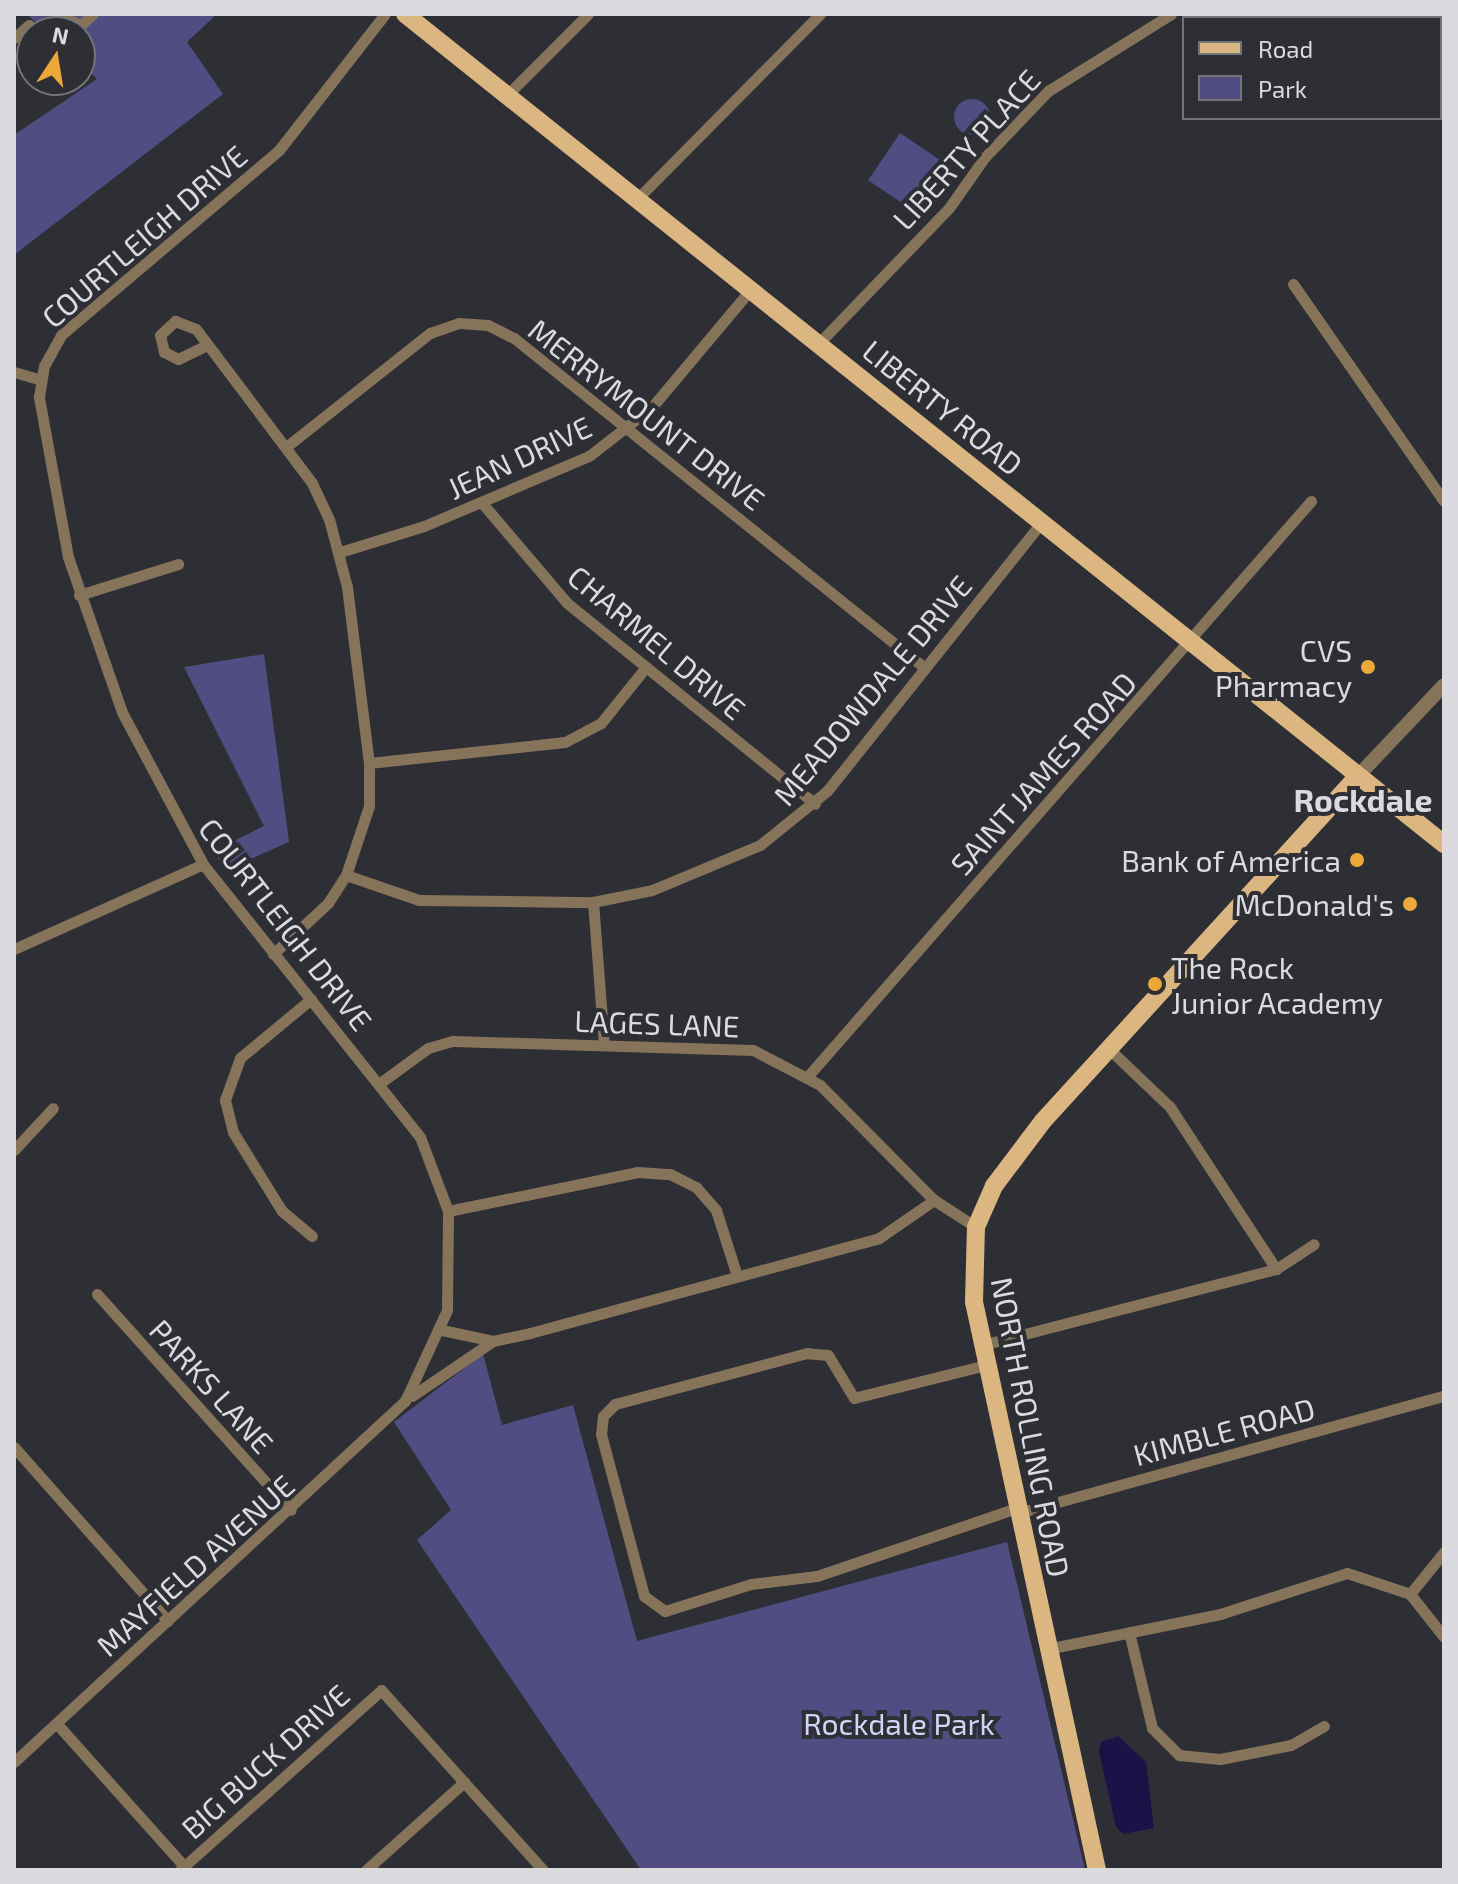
<!DOCTYPE html>
<style>
body{margin:0}
#map{position:relative;width:1458px;height:1884px;overflow:hidden;background:#2e2e35;font-family:"Exo 2",sans-serif}
div>[style]{position:absolute}
.green>*{inset:0;background:#514d83;transform-origin:0 0}
.round{border-radius:50%}
.water>*{inset:0;background:#1c1248}
.minor>*{height:11px;margin:-5.5px;padding:0 5.5px;transform-origin:5.5px;border-radius:5.5px;background:#85735a}
.tertiary>*{height:14px;margin:-7px;padding:0 7px;transform-origin:7px;border-radius:7px;background:#85735a}
.primary>*{height:18px;margin:-9px;padding:0 9px;transform-origin:9px;border-radius:9px;background:#dbb681}
.dots>*{width:22px;height:22px;translate:-50% -50%;box-sizing:border-box;border:4px solid #2e2e35;border-radius:50%}
span{translate:-50% -50%;white-space:nowrap;text-align:center;line-height:1.15;-webkit-text-stroke:8px #2e2e35;paint-order:stroke}
.street-label{font-size:30px;color:#dadadf}
.poi-label{font-size:30px;color:#dadadf}
.right{translate:-100% -50%;text-align:right}
.left{translate:0 -50%;text-align:left}
.park-label{font-size:30px;color:#d3d3f8}
.neighbourhood-label{font-size:32px;color:#dadadf;font-weight:700}
.frame{position:absolute;inset:0;border:16px solid #dadadf;pointer-events:none}
.legend{position:absolute;left:1182px;top:16px;width:260px;height:104px;box-sizing:border-box;background:#2e2e35;border:2px solid #737379;margin:0;padding:10px 14px;list-style:none;font-size:24px;color:#dadadf}
.legend li{display:flex;align-items:center;gap:16px;height:40px}
.legend b{width:40px;border:2px solid #737379}
.north{position:absolute;left:16px;top:16px;width:80px;height:80px;box-sizing:border-box;background:#2e2e35;border:2px solid #737379;border-radius:50%;rotate:12deg;font-size:22px;font-weight:700;line-height:32px;text-align:center;color:#dadadf}
.north::after{content:'';display:block;margin:auto;width:28px;height:36px;background:#eca93a;clip-path:polygon(50% 0,100% 100%,50% 72%,0 100%)}
</style>
<div id="map">
<div class="green">
<div style="clip-path:polygon(27px 14px,217px 14px,187px 42px,223px 94px,14px 255px,14px 135px,97px 79px,80px 63px,80px 32px,46px 32px)"></div>
<div class="round" style="left:954px;top:99px;width:36px;height:36px"></div>
<div style="left:900px;top:133px;width:59px;height:57px;rotate:34deg"></div>
<div style="clip-path:polygon(264px 654px,289px 842px,226px 870px,213px 851px,264px 826px,184px 667px)"></div>
<div style="clip-path:polygon(483px 1354px,502px 1425px,573px 1405px,637px 1641px,1007px 1542px,1085px 1870px,641px 1870px,417px 1540px,451px 1510px,394px 1422px)"></div>
</div>
<div class="water">
<div style="clip-path:polygon(1118px 1736px,1146px 1762px,1154px 1828px,1123px 1834px,1116px 1827px,1099px 1752px,1101px 1742px)"></div>
</div>
<div class="minor">
<div style="left:56px;top:14px;width:27px;rotate:24deg"></div>
<div style="left:81px;top:25px;width:16px;rotate:-43deg"></div>
<div style="left:14px;top:38px;width:20px;rotate:-41deg"></div>
<div style="left:508px;top:94px;width:113px;rotate:-45deg"></div>
<div style="left:638px;top:198px;width:259px;rotate:-45.3deg"></div>
<div style="left:1293px;top:284px;width:264px;rotate:55.2deg"></div>
<div style="left:819px;top:343px;width:187px;rotate:-46.1deg"></div>
<div style="left:949px;top:208px;width:61px;rotate:-55deg"></div>
<div style="left:984px;top:158px;width:93px;rotate:-46.3deg"></div>
<div style="left:1048px;top:91px;width:145px;rotate:-32deg"></div>
<div style="left:207px;top:345px;width:32px;rotate:154deg"></div>
<div style="left:178px;top:359px;width:16px;rotate:-153deg"></div>
<div style="left:164px;top:352px;width:17px;rotate:-103deg"></div>
<div style="left:160px;top:335px;width:21px;rotate:-43deg"></div>
<div style="left:175px;top:321px;width:22px;rotate:21deg"></div>
<div style="left:196px;top:329px;width:193px;rotate:53deg"></div>
<div style="left:312px;top:483px;width:40px;rotate:65deg"></div>
<div style="left:329px;top:519px;width:70px;rotate:75.2deg"></div>
<div style="left:347px;top:587px;width:177px;rotate:82.9deg"></div>
<div style="left:369px;top:763px;width:43px;rotate:90deg"></div>
<div style="left:369px;top:806px;width:73px;rotate:108.4deg"></div>
<div style="left:346px;top:875px;width:33px;rotate:123deg"></div>
<div style="left:328px;top:903px;width:75px;rotate:137.2deg"></div>
<div style="left:14px;top:372px;width:26px;rotate:16deg"></div>
<div style="left:286px;top:447px;width:184px;rotate:-38.4deg"></div>
<div style="left:430px;top:333px;width:31px;rotate:-19deg"></div>
<div style="left:459px;top:323px;width:29px;rotate:4deg"></div>
<div style="left:488px;top:325px;width:29px;rotate:27deg"></div>
<div style="left:514px;top:338px;width:527px;rotate:38.76deg"></div>
<div style="left:482px;top:503px;width:131px;rotate:49.6deg"></div>
<div style="left:567px;top:603px;width:319px;rotate:39deg"></div>
<div style="left:340px;top:552px;width:88px;rotate:-17.2deg"></div>
<div style="left:424px;top:526px;width:179px;rotate:-23deg"></div>
<div style="left:589px;top:456px;width:80px;rotate:-37.9deg"></div>
<div style="left:652px;top:407px;width:154px;rotate:-50deg"></div>
<div style="left:79px;top:595px;width:104px;rotate:-17.4deg"></div>
<div style="left:369px;top:763px;width:197px;rotate:-6.1deg"></div>
<div style="left:565px;top:742px;width:41px;rotate:-27.8deg"></div>
<div style="left:601px;top:723px;width:72px;rotate:-51.2deg"></div>
<div style="left:346px;top:875px;width:77px;rotate:18.9deg"></div>
<div style="left:419px;top:900px;width:174px;rotate:0.7deg"></div>
<div style="left:593px;top:902px;width:60px;rotate:-11.5deg"></div>
<div style="left:652px;top:890px;width:117px;rotate:-22.6deg"></div>
<div style="left:760px;top:845px;width:86px;rotate:-38.9deg"></div>
<div style="left:827px;top:791px;width:344px;rotate:-51.4deg"></div>
<div style="left:593px;top:902px;width:142px;rotate:85.6deg"></div>
<div style="left:14px;top:949px;width:207px;rotate:-24.2deg"></div>
<div style="left:311px;top:999px;width:92px;rotate:140.3deg"></div>
<div style="left:240px;top:1058px;width:45px;rotate:109.7deg"></div>
<div style="left:225px;top:1100px;width:33px;rotate:76deg"></div>
<div style="left:233px;top:1132px;width:93px;rotate:58.2deg"></div>
<div style="left:282px;top:1211px;width:39px;rotate:40deg"></div>
<div style="left:1107px;top:1047px;width:87px;rotate:43.6deg"></div>
<div style="left:1170px;top:1107px;width:194px;rotate:56.8deg"></div>
<div style="left:808px;top:1076px;width:764px;rotate:-48.82deg"></div>
<div style="left:380px;top:1083px;width:59px;rotate:-36.1deg"></div>
<div style="left:428px;top:1048px;width:26px;rotate:-16deg"></div>
<div style="left:453px;top:1041px;width:300px;rotate:1.7deg"></div>
<div style="left:753px;top:1050px;width:76px;rotate:27.6deg"></div>
<div style="left:820px;top:1085px;width:162px;rotate:45.3deg"></div>
<div style="left:934px;top:1200px;width:50px;rotate:32.7deg"></div>
<div style="left:14px;top:1150px;width:57px;rotate:-47.1deg"></div>
<div style="left:448px;top:1211px;width:194px;rotate:-11.6deg"></div>
<div style="left:638px;top:1172px;width:32px;rotate:4deg"></div>
<div style="left:670px;top:1174px;width:29px;rotate:27deg"></div>
<div style="left:696px;top:1187px;width:30px;rotate:49deg"></div>
<div style="left:716px;top:1210px;width:69px;rotate:72.3deg"></div>
<div style="left:97px;top:1294px;width:290px;rotate:48.1deg"></div>
<div style="left:442px;top:1330px;width:52px;rotate:12.2deg"></div>
<div style="left:493px;top:1341px;width:38px;rotate:-12deg"></div>
<div style="left:530px;top:1333px;width:362px;rotate:-15.2deg"></div>
<div style="left:879px;top:1238px;width:67px;rotate:-34.6deg"></div>
<div style="left:982px;top:1345px;width:304px;rotate:-14.5deg"></div>
<div style="left:1276px;top:1269px;width:45px;rotate:-33.3deg"></div>
<div style="left:986px;top:1365px;width:136px;rotate:166deg"></div>
<div style="left:854px;top:1398px;width:50px;rotate:-121.2deg"></div>
<div style="left:828px;top:1355px;width:21px;rotate:-175deg"></div>
<div style="left:807px;top:1353px;width:199px;rotate:165.1deg"></div>
<div style="left:615px;top:1404px;width:17px;rotate:135deg"></div>
<div style="left:603px;top:1416px;width:18px;rotate:96deg"></div>
<div style="left:601px;top:1434px;width:168px;rotate:75.1deg"></div>
<div style="left:644px;top:1596px;width:26px;rotate:36deg"></div>
<div style="left:665px;top:1611px;width:90px;rotate:-17.4deg"></div>
<div style="left:751px;top:1584px;width:66px;rotate:-6.9deg"></div>
<div style="left:817px;top:1576px;width:211px;rotate:-18.8deg"></div>
<div style="left:412px;top:1396px;width:98px;rotate:-34.2deg"></div>
<div style="left:14px;top:1447px;width:232px;rotate:48.5deg"></div>
<div style="left:1018px;top:1513px;width:442px;rotate:-15.4deg"></div>
<div style="left:1410px;top:1594px;width:54px;rotate:-51deg"></div>
<div style="left:1129px;top:1632px;width:99px;rotate:76.5deg"></div>
<div style="left:1152px;top:1728px;width:38px;rotate:45deg"></div>
<div style="left:1179px;top:1755px;width:41px;rotate:5.6deg"></div>
<div style="left:1220px;top:1759px;width:72px;rotate:-11.2deg"></div>
<div style="left:1291px;top:1745px;width:38px;rotate:-30deg"></div>
<div style="left:1047px;top:1649px;width:177px;rotate:-11.4deg"></div>
<div style="left:1220px;top:1614px;width:133px;rotate:-17.9deg"></div>
<div style="left:1347px;top:1573px;width:66px;rotate:18.4deg"></div>
<div style="left:1410px;top:1594px;width:55px;rotate:51.7deg"></div>
<div style="left:57px;top:1724px;width:191px;rotate:48.2deg"></div>
<div style="left:14px;top:1762px;width:532px;rotate:-42.72deg"></div>
<div style="left:405px;top:1401px;width:100px;rotate:-65.2deg"></div>
<div style="left:447px;top:1310px;width:99px;rotate:-89.4deg"></div>
<div style="left:448px;top:1211px;width:79px;rotate:-110.7deg"></div>
<div style="left:420px;top:1137px;width:349px;rotate:-128.5deg"></div>
<div style="left:203px;top:864px;width:172px;rotate:-118.1deg"></div>
<div style="left:122px;top:712px;width:164px;rotate:-109.2deg"></div>
<div style="left:68px;top:557px;width:163px;rotate:-100.3deg"></div>
<div style="left:39px;top:397px;width:31px;rotate:-81deg"></div>
<div style="left:44px;top:366px;width:35px;rotate:-61deg"></div>
<div style="left:61px;top:335px;width:286px;rotate:-40.3deg"></div>
<div style="left:279px;top:150px;width:172px;rotate:-52.1deg"></div>
<div style="left:180px;top:1870px;width:270px;rotate:-41.8deg"></div>
<div style="left:381px;top:1690px;width:242px;rotate:48deg"></div>
<div style="left:366px;top:1870px;width:132px;rotate:-41.9deg"></div>
</div>
<div class="tertiary">
<div style="left:1358px;top:776px;width:125px;rotate:-46.6deg"></div>
</div>
<div class="primary">
<div style="left:405px;top:14px;width:1330px;rotate:38.62deg"></div>
<div style="left:1097px;top:1870px;width:581px;rotate:-102.22deg"></div>
<div style="left:974px;top:1302px;width:75px;rotate:-88.5deg"></div>
<div style="left:976px;top:1227px;width:45px;rotate:-66.3deg"></div>
<div style="left:994px;top:1186px;width:81px;rotate:-53deg"></div>
<div style="left:1043px;top:1121px;width:467px;rotate:-47.6deg"></div>
</div>
<div class="dots">
<div style="left:1368px;top:667px;background:#eca93a"></div>
<div style="left:1357px;top:860px;background:#eca93a"></div>
<div style="left:1410px;top:904px;background:#eca93a"></div>
<div style="left:1155px;top:984px;background:#eca93a"></div>
</div>
<div class="street-label">
<span style="left:966px;top:149px;rotate:-48deg">LIBERTY PLACE</span>
<span style="left:144px;top:236px;rotate:-41deg">COURTLEIGH DRIVE</span>
<span style="left:943px;top:407px;rotate:39deg">LIBERTY ROAD</span>
<span style="left:647px;top:414px;rotate:38deg">MERRYMOUNT DRIVE</span>
<span style="left:519px;top:457px;rotate:-25deg">JEAN DRIVE</span>
<span style="left:657px;top:642px;rotate:40deg">CHARMEL DRIVE</span>
<span style="left:872px;top:690px;rotate:-50deg">MEADOWDALE DRIVE</span>
<span style="left:1043px;top:773px;rotate:-48deg">SAINT JAMES ROAD</span>
<span style="left:286px;top:924px;rotate:52deg">COURTLEIGH DRIVE</span>
<span style="left:657px;top:1023px;rotate:2deg">LAGES LANE</span>
<span style="left:212px;top:1386px;rotate:48deg">PARKS LANE</span>
<span style="left:1031px;top:1427px;rotate:79deg">NORTH ROLLING ROAD</span>
<span style="left:1224px;top:1431px;rotate:-15deg">KIMBLE ROAD</span>
<span style="left:195px;top:1565px;rotate:-42deg">MAYFIELD AVENUE</span>
<span style="left:265px;top:1761px;rotate:-42deg">BIG BUCK DRIVE</span>
</div>
<div class="poi-label">
<span class="right" style="left:1352px;top:667px">CVS<br>Pharmacy</span>
<span class="right" style="left:1341px;top:860px">Bank of America</span>
<span class="right" style="left:1394px;top:904px">McDonald's</span>
<span class="left" style="left:1171px;top:984px">The Rock<br>Junior Academy</span>
</div>
<div class="park-label">
<span style="left:899px;top:1723px">Rockdale Park</span>
</div>
<div class="neighbourhood-label">
<span style="left:1363px;top:799px">Rockdale</span>
</div>
<div class="frame"></div>
<ul class="legend">
<li><b style="height:10px;background:#dbb681"></b>Road</li>
<li><b style="height:22px;background:#514d83"></b>Park</li>
</ul>
<div class="north">N</div>
</div>
